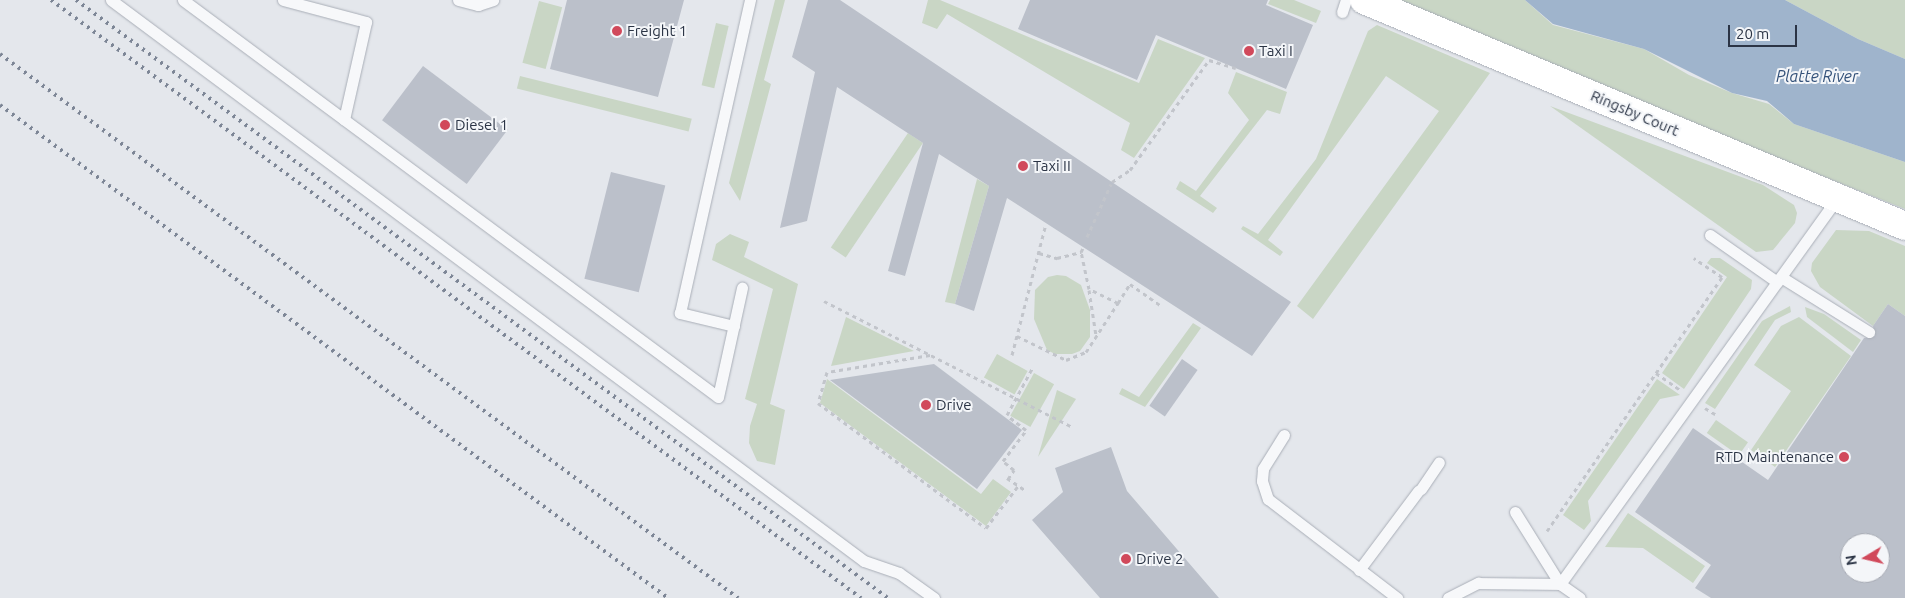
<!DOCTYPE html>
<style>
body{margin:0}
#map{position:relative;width:1905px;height:598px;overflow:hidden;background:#e4e7ec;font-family:Ubuntu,sans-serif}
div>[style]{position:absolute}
.green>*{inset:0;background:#c9d6c5;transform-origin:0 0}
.water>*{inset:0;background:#9fb4cc}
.building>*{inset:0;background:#bbc0ca;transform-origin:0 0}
.path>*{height:3px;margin-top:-1.5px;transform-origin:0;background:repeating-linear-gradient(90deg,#c2c5cb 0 4px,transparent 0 8px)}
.roads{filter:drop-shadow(0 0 1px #a9aeb7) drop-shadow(0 0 1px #a9aeb7)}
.lane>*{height:11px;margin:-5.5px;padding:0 5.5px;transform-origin:5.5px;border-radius:5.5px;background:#f7f8fa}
.secondary>*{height:28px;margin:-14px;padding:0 14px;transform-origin:14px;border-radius:14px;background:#fff}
.rail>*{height:4px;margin-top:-2px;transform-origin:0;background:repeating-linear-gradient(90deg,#7d8696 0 2.5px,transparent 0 7.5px)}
.dots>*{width:14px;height:14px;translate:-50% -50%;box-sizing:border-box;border:2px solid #f4f6f9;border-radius:50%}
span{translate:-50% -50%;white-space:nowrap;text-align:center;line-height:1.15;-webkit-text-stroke:4px #f4f6f9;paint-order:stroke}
.poi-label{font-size:15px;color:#2b3445}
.left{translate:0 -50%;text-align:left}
.right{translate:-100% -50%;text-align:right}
.street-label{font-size:15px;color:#2b3445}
.water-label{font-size:16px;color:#34527a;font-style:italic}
.north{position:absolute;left:1840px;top:533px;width:50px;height:50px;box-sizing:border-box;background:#f4f6f9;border:1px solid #a4a8b1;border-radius:50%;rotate:261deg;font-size:14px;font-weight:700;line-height:20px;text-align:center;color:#2b3445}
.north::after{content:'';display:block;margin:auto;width:18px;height:22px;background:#d1495b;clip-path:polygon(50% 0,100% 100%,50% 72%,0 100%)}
.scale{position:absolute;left:1728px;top:25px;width:69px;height:22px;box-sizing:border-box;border:2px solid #2b3445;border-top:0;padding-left:6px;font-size:15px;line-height:18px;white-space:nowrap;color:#2b3445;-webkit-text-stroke:4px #f4f6f9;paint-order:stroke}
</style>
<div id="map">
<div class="green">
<div style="clip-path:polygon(775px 0,785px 0,764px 80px,771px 84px,740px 201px,729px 183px)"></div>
<div style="clip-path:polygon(928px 0,940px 0,1139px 83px,1158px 39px,1205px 58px,1134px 158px,1121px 150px,1130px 123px,947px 14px,937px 29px,922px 23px)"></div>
<div style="clip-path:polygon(1270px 0,1294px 0,1321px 11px,1316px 23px,1268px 4px)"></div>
<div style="clip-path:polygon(1397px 0,1525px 0,1553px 25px,1644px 49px,1689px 75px,1732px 93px,1769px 104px,1794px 124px,1905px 162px,1905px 209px,1669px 115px)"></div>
<div style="clip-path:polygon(1785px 0,1905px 0,1905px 59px,1858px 39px)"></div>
<div style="left:539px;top:1px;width:24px;height:64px;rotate:15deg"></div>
<div style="left:716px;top:23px;width:13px;height:64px;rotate:13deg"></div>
<div style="clip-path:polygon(1377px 25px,1490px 73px,1313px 319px,1297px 306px,1439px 111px,1386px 76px,1268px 240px,1283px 252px,1280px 256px,1241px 229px,1243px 226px,1258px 234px,1316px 159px,1368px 31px)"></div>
<div style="clip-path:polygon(1236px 72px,1287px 92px,1280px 114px,1267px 110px,1200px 196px,1217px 208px,1213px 213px,1176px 189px,1180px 181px,1196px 191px,1249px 120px,1228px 93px)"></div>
<div style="left:520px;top:76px;width:177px;height:13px;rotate:14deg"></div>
<div style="clip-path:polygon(1550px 106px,1763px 185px,1794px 205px,1797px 213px,1795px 223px,1773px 250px,1756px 252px)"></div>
<div style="left:908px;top:133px;width:18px;height:138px;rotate:34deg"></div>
<div style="clip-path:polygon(977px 179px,989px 186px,955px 304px,945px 302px)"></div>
<div style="clip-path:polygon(1836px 230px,1869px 231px,1905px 246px,1905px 316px,1888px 304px,1873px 326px,1820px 287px,1811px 271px,1812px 263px)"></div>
<div style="clip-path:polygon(730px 234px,749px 242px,744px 257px,798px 284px,770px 404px,785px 410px,775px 465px,757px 461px,749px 443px,750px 426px,757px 404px,745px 399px,773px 289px,712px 260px,716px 244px)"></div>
<div style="clip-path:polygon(1711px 258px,1720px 258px,1752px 280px,1751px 289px,1684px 389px,1662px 373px,1727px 277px,1707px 263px)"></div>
<div style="clip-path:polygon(1057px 275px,1066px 276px,1081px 285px,1090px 310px,1090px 337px,1080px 351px,1072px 354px,1055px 354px,1047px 350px,1034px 319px,1035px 290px,1048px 277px)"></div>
<div style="clip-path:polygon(1790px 306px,1791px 312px,1775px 320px,1715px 409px,1705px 403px,1762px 321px)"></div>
<div style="clip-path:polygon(1805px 307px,1824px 314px,1861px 340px,1853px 352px,1807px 317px)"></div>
<div style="clip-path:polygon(846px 317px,914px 351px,831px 366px)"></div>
<div style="clip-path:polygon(1799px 317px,1851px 356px,1775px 467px,1751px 450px,1791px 391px,1754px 365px,1781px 326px)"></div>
<div style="clip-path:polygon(1193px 323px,1201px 328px,1145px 407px,1119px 394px,1122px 388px,1139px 397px)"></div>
<div style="left:997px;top:354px;width:35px;height:27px;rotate:29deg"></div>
<div style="left:1034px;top:373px;width:23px;height:49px;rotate:29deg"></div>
<div style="clip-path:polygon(827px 379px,981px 494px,993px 479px,1011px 492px,986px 526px,820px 403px)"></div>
<div style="clip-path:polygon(1657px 379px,1680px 395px,1660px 399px,1588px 501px,1591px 521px,1584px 530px,1563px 515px)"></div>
<div style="clip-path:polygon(1057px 390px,1076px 399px,1038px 457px)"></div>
<div style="left:1716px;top:420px;width:39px;height:16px;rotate:35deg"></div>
<div style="clip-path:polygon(1628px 513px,1705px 566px,1693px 583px,1643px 548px,1605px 547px)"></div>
</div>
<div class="water">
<div style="clip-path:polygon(1525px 0,1785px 0,1858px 39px,1905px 59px,1905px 162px,1794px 124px,1767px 101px,1732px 93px,1644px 49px,1553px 24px)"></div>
</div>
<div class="building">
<div style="clip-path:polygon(567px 0,684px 0,658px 97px,550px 69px)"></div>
<div style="clip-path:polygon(808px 0,840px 0,1291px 302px,1252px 356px,1007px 198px,974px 311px,955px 304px,989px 186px,939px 154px,905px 276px,888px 271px,923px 143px,837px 87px,807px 221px,780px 228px,815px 72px,792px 57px)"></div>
<div style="clip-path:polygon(1030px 0,1268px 0,1266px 5px,1313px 25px,1286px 89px,1156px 35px,1137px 80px,1018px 29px)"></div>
<div style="left:423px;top:66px;width:106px;height:68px;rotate:37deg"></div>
<div style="left:611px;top:172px;width:56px;height:110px;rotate:14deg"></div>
<div style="clip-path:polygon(evenodd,1888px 304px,1905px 316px,1905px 598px,1711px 598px,1695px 588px,1711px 565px,1635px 512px,1693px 428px,1768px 480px,1864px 338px,1875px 336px,1873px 326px,1888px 304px,1850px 543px,1880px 543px,1880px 573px,1850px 573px,1850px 543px)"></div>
<div style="left:1182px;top:359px;width:19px;height:57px;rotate:35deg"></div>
<div style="clip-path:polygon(934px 364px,1022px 430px,977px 489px,830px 380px)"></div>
<div style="clip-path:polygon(1111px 447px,1127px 491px,1219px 598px,1100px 598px,1032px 520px,1063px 492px,1055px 468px)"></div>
</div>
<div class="path">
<div style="left:1112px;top:182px;width:22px;rotate:-34deg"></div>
<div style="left:1130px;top:170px;width:135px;rotate:-54.3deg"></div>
<div style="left:1209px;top:60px;width:28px;rotate:17deg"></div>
<div style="left:1087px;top:237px;width:58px;rotate:-65.6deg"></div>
<div style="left:1039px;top:253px;width:19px;rotate:16deg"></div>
<div style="left:1057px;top:258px;width:25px;rotate:-14deg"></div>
<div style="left:1089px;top:290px;width:46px;rotate:81.2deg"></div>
<div style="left:824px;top:301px;width:278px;rotate:26.9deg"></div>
<div style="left:1118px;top:303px;width:22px;rotate:-58deg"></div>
<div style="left:1130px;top:284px;width:39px;rotate:35deg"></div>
<div style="left:1017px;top:336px;width:55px;rotate:26.1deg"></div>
<div style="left:1066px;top:360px;width:22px;rotate:-22deg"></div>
<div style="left:1086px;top:352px;width:59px;rotate:-56.9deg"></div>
<div style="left:1118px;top:303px;width:32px;rotate:-154deg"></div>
<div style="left:1089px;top:289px;width:38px;rotate:-102deg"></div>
<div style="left:1081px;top:252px;width:4px;rotate:-63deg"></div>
<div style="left:930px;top:355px;width:104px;rotate:170.6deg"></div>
<div style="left:827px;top:372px;width:32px;rotate:106deg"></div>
<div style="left:818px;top:403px;width:209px;rotate:36.7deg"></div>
<div style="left:986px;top:528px;width:53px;rotate:-52.7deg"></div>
<div style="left:1012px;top:355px;width:135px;rotate:-75.5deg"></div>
<div style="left:1656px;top:373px;width:29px;rotate:35deg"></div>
<div style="left:1705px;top:408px;width:12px;rotate:31deg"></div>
<div style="left:1007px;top:478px;width:23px;rotate:34deg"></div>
<div style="left:1008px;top:479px;width:11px;rotate:-56deg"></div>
<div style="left:1014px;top:470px;width:14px;rotate:-141deg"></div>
<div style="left:1003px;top:461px;width:39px;rotate:-53deg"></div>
<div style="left:1026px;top:430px;width:24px;rotate:-142deg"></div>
<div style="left:1007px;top:415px;width:55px;rotate:-61.6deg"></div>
<div style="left:1547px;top:531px;width:308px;rotate:-55.4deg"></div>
<div style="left:1722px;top:277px;width:34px;rotate:-146deg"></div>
</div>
<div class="roads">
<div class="lane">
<div style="left:111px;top:0;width:939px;rotate:36.69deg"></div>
<div style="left:864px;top:561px;width:37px;rotate:19deg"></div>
<div style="left:899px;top:573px;width:43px;rotate:35.5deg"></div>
<div style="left:183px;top:0;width:666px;rotate:36.58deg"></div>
<div style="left:718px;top:397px;width:112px;rotate:-77.6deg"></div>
<div style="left:283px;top:0;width:86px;rotate:14.8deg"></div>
<div style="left:366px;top:22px;width:100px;rotate:102.7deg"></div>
<div style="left:458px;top:0;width:21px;rotate:14deg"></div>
<div style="left:478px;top:5px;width:16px;rotate:-18deg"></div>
<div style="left:1342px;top:12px;width:13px;rotate:-72deg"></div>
<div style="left:1710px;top:235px;width:82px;rotate:35deg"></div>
<div style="left:1781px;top:277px;width:104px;rotate:32deg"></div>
<div style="left:734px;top:326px;width:56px;rotate:-166.5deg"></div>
<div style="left:680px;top:313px;width:321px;rotate:-77.4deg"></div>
<div style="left:1284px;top:435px;width:40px;rotate:122deg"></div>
<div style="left:1263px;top:469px;width:12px;rotate:95deg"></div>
<div style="left:1262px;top:481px;width:19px;rotate:72deg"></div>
<div style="left:1268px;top:499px;width:163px;rotate:37.5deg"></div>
<div style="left:1421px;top:489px;width:32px;rotate:-56deg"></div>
<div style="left:1515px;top:512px;width:85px;rotate:58deg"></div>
<div style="left:1560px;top:584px;width:24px;rotate:35deg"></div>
<div style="left:1359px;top:570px;width:99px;rotate:-53.2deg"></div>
<div style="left:1560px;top:584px;width:475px;rotate:-54.3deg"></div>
<div style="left:1448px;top:598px;width:34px;rotate:-27deg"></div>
<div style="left:1478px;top:583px;width:82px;rotate:0.7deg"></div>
</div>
<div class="secondary">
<div style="left:1364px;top:0;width:586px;rotate:22.67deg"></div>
</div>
</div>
<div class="rail">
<div style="left:51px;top:0;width:1007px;rotate:36.44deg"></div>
<div style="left:76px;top:0;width:1008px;rotate:36.37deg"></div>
<div style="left:0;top:54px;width:917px;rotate:36.39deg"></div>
<div style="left:0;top:105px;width:830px;rotate:36.43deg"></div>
</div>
<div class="dots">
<div style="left:617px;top:31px;background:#d1495b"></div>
<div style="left:1249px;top:51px;background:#d1495b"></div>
<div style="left:445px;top:125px;background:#d1495b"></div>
<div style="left:1023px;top:166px;background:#d1495b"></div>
<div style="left:926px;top:405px;background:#d1495b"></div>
<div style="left:1844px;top:457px;background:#d1495b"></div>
<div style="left:1126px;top:559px;background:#d1495b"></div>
</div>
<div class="poi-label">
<span class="left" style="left:627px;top:31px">Freight 1</span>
<span class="left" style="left:1259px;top:51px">Taxi I</span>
<span class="left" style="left:455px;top:125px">Diesel 1</span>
<span class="left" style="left:1033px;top:166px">Taxi II</span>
<span class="left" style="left:936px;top:405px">Drive</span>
<span class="right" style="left:1834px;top:457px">RTD Maintenance</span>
<span class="left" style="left:1136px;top:559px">Drive 2</span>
</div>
<div class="street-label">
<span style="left:1635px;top:113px;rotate:23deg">Ringsby Court</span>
</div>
<div class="water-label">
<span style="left:1817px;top:76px">Platte River</span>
</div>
<div class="north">N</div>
<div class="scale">20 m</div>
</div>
